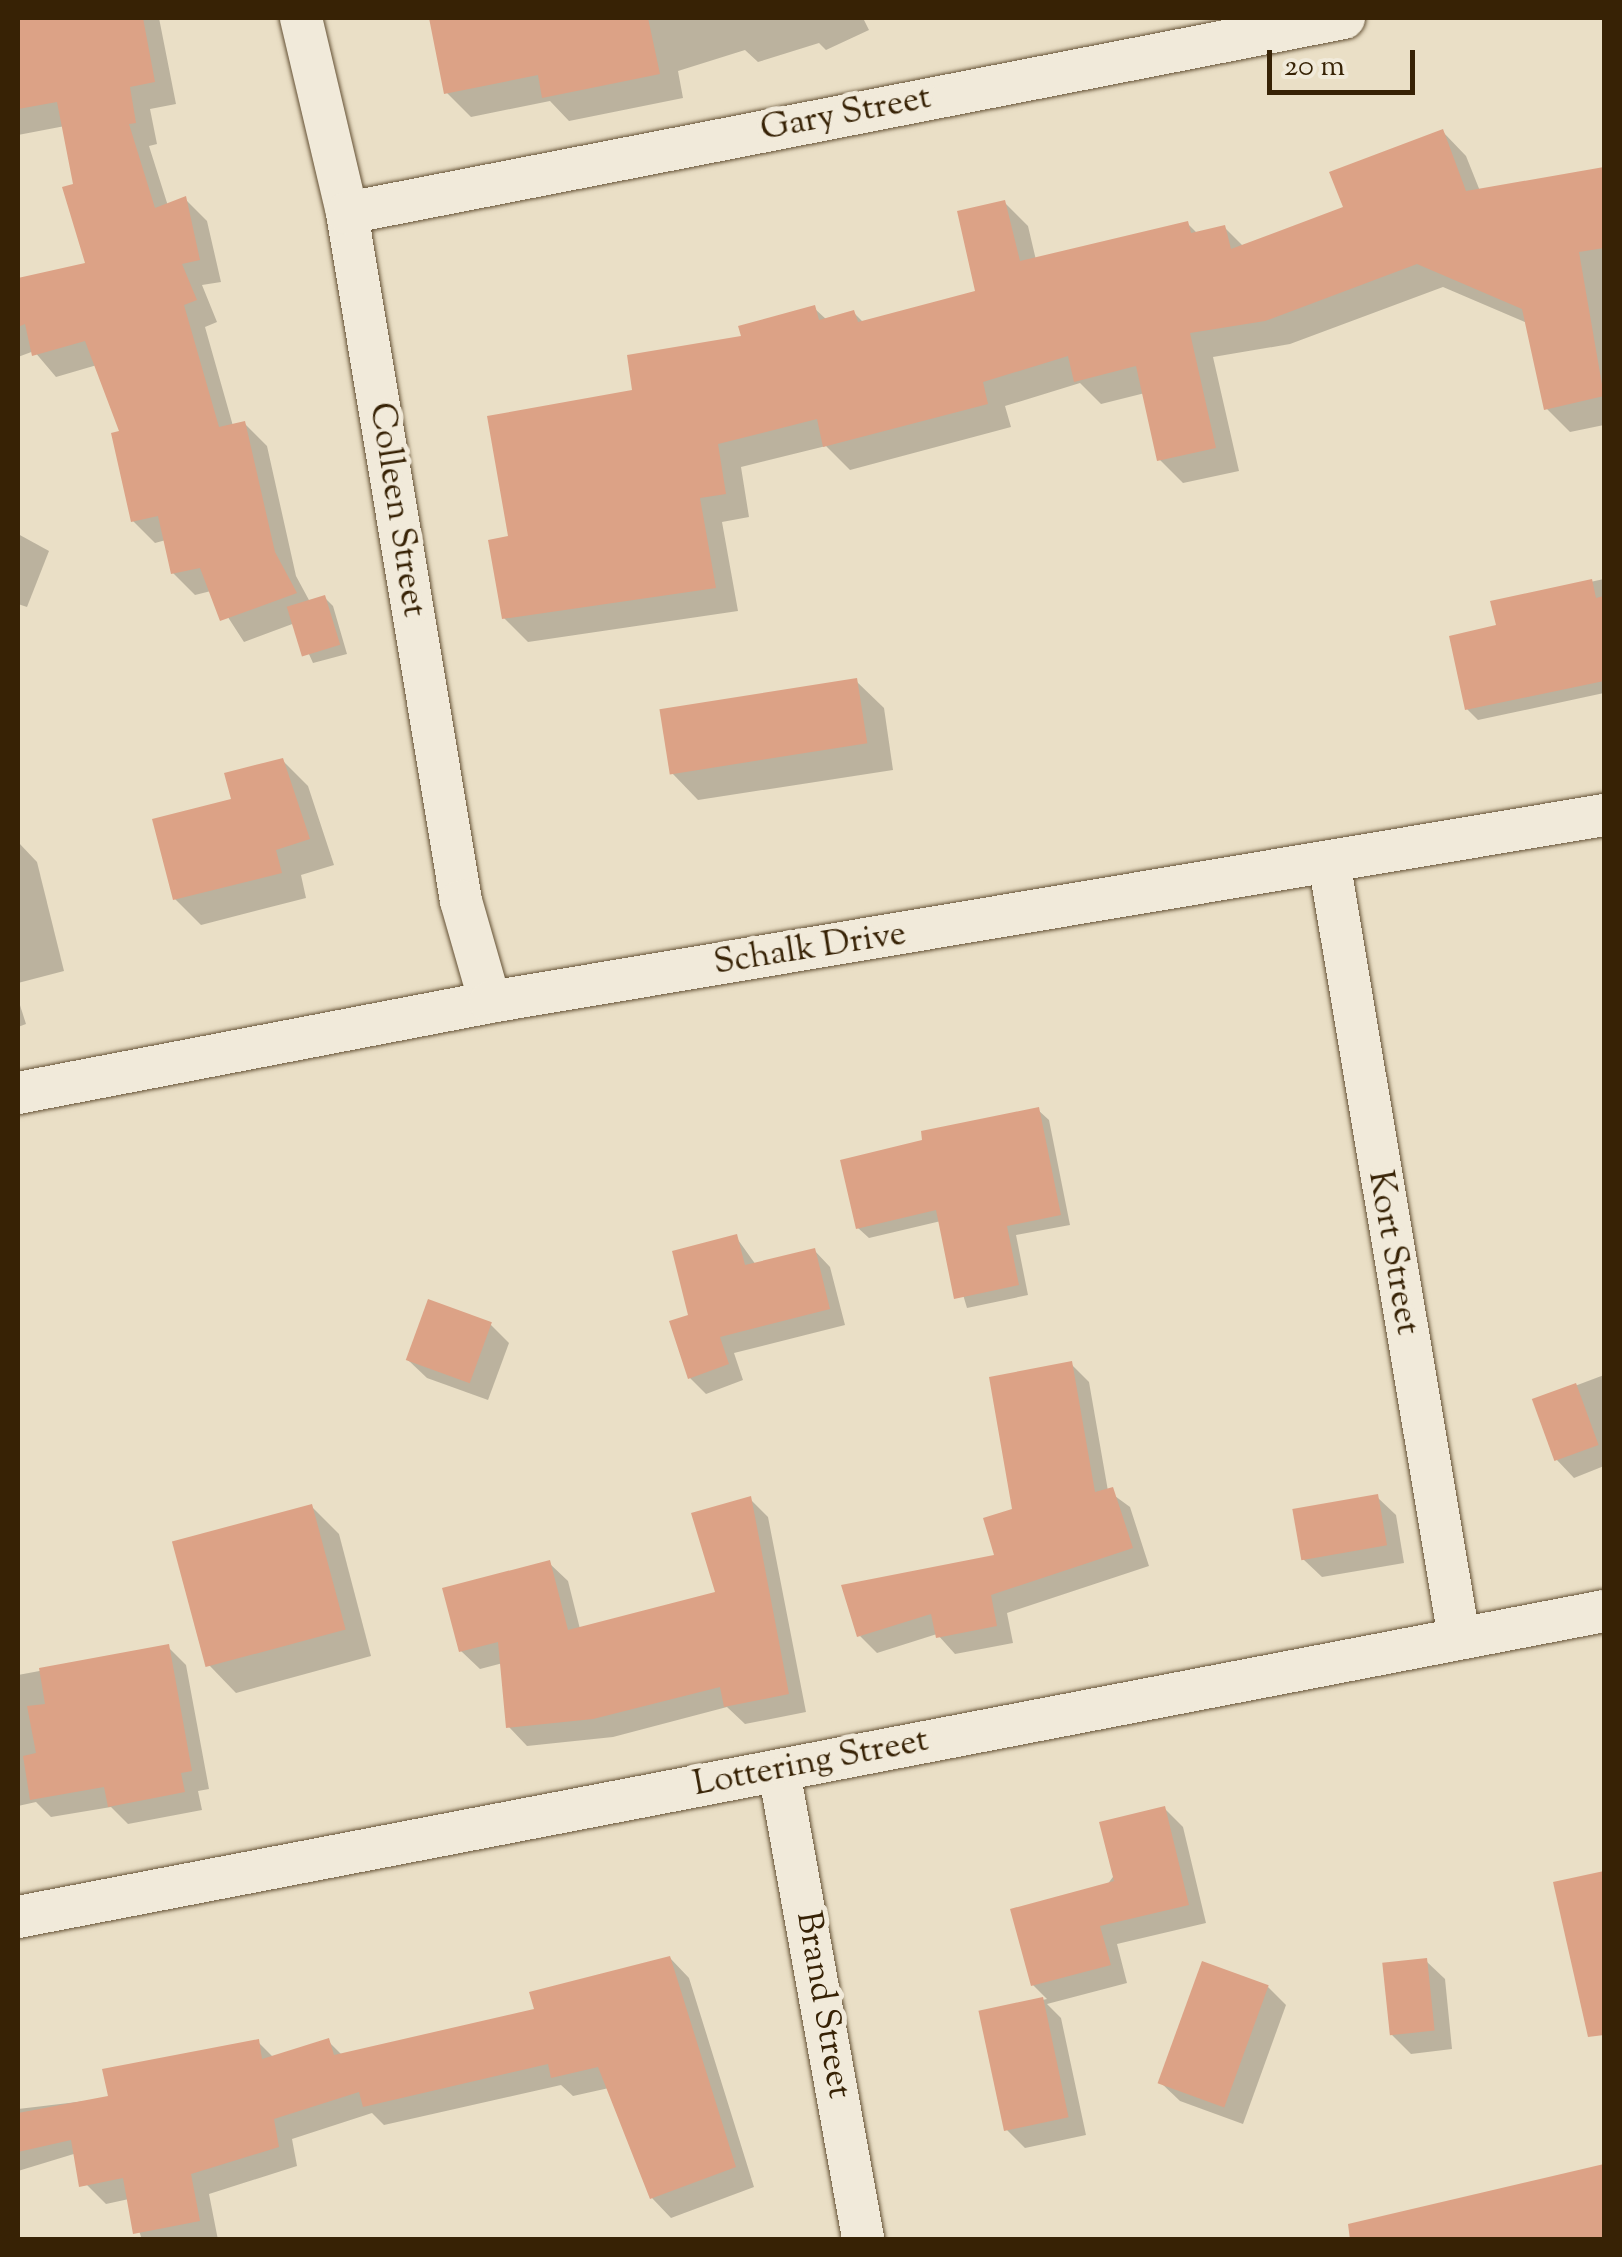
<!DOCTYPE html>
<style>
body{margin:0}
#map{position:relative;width:1622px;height:2257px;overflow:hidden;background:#eadfc6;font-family:"Sorts Mill Goudy",serif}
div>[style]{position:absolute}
.shadow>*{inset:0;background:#0003}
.building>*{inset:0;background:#dca286;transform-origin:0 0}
.roads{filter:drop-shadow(0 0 2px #645135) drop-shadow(0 0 2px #645135)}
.minor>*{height:42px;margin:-21px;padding:0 21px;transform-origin:21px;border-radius:21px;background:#f1eada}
span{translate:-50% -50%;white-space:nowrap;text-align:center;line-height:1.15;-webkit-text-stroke:10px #f1eada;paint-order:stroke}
.street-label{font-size:35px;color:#372205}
.frame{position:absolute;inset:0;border:20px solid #372205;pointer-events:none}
.scale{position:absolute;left:1267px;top:50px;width:148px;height:45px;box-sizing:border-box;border:5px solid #372205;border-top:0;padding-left:12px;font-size:30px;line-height:35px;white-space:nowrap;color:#372205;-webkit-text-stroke:8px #f1eada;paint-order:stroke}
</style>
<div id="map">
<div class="shadow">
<div style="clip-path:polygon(18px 18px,159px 18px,176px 104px,150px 109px,157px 144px,149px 146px,168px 206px,185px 199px,207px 221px,221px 282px,202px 285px,217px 322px,205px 327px,233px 426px,245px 424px,267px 446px,296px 576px,310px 602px,325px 598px,333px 606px,347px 654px,313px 663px,295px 623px,244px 642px,211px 591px,195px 595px,173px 573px,166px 540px,155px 543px,133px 521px,123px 433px,97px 365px,56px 377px,34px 351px,18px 357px,18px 280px,88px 265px,65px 126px,18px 135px)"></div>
<div style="clip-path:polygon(432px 18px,863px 18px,869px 30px,826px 50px,819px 43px,758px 62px,745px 50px,678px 71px,683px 98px,569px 121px,550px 101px,471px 117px,446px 92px)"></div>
<div style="clip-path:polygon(1443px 132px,1466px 156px,1480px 191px,1604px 170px,1604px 425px,1570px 432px,1546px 408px,1527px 323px,1443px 287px,1290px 344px,1213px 357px,1239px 471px,1183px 483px,1159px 459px,1145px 393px,1101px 404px,1080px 383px,1005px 406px,1011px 427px,850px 470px,826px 446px,741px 467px,749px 517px,722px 522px,738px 611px,528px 642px,504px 618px,511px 538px,635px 392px,814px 308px,827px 320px,854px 313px,864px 323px,978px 293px,1004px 202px,1028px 226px,1036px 260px,1188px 224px,1198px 234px,1224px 227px,1244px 247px,1346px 209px)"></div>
<div style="clip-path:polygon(18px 534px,49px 551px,27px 607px,18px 604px)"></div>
<div style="clip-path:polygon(1604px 579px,1604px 693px,1478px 720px,1467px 709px,1499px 627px,1493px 603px)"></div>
<div style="clip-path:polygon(856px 681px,884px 708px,893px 770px,698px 800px,671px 772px)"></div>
<div style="clip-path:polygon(282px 760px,308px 786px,334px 865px,301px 875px,306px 898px,201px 925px,175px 899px,234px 801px)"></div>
<div style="clip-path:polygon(18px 842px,37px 862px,64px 971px,18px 983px)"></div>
<div style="clip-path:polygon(18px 999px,26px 1024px,18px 1027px)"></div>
<div style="clip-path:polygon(1038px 1110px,1049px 1120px,1070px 1225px,1016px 1235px,1028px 1295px,967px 1308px,941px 1221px,869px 1238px,858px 1228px)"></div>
<div style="clip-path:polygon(736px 1237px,756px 1265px,814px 1250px,830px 1267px,845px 1325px,734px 1353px,743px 1380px,706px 1394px,690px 1378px,690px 1317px)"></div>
<div style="clip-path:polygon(490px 1324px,509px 1343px,488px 1400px,427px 1378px,408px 1360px)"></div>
<div style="clip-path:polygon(1071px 1364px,1089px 1382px,1108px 1491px,1130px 1507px,1149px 1566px,1007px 1613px,1013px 1643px,955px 1654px,937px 1634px,877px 1653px,860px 1636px,997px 1557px)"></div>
<div style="clip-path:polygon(1604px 1375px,1604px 1466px,1574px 1478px,1556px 1459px,1535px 1401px)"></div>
<div style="clip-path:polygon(1377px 1497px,1396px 1515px,1404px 1563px,1322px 1577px,1303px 1559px)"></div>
<div style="clip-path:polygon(750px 1499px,768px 1517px,806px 1712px,745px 1724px,727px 1707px,613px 1737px,527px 1746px,509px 1727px,503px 1663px,480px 1669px,461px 1651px,549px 1563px,568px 1581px,580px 1629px,718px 1593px)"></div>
<div style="clip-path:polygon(311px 1506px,339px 1534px,371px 1656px,236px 1693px,209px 1665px)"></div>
<div style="clip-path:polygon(168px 1647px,186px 1665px,209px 1789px,198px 1791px,202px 1810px,128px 1824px,111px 1807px,51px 1817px,36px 1802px,18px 1806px,18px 1675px)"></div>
<div style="clip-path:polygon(1164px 1808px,1183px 1827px,1206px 1923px,1117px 1944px,1127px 1983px,1047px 2004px,1061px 2018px,1086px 2135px,1025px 2148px,1007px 2130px,982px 2013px,1047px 1999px,1033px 1985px)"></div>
<div style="clip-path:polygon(1604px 1873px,1604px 1997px,1603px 1998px,1556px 1884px)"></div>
<div style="clip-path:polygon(670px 1958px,689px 1978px,754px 2187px,671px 2218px,652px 2198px,609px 2088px,573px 2096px,561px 2085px,384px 2125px,372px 2113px,292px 2139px,297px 2166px,209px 2194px,218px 2240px,142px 2240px,129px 2199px,106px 2204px,86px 2184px,77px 2153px,18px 2171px,18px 2109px,111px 2098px,258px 2042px,274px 2058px,328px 2041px,342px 2055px,537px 2011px)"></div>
<div style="clip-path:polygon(1426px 1961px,1445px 1979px,1452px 2049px,1411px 2054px,1392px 2035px)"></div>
<div style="clip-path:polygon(1268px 1987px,1286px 2005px,1243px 2124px,1180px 2101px,1161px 2083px)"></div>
</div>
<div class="building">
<div style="clip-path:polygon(18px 18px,143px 18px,155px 82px,130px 87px,136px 123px,129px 124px,155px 208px,186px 196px,200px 260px,182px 264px,197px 300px,184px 305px,219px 427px,245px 421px,275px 552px,297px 593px,220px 621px,200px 568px,171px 574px,158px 516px,131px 522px,111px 433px,119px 431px,85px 341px,32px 356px,25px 324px,18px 327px,18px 278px,85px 263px,62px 187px,73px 184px,57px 102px,18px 109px)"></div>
<div style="clip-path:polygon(429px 18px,648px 18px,660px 74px,542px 98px,538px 75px,444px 94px)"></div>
<div style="clip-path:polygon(1443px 129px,1466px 191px,1604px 167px,1604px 248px,1579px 252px,1604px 396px,1544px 410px,1522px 309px,1417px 264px,1265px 321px,1190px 333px,1216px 448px,1157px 461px,1136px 366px,1074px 382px,1068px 356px,983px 382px,988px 404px,823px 447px,817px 419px,718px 444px,726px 494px,700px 498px,716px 588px,502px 619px,488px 540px,508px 536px,487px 416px,632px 390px,627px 355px,741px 336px,738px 326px,815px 305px,819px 320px,854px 310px,858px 322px,975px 291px,957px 211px,1005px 200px,1020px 261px,1188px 221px,1191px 233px,1225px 225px,1231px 249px,1343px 207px,1329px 172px)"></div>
<div style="clip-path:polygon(1592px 579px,1596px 598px,1604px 596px,1604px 681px,1465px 710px,1449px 636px,1496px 625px,1490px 601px)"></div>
<div style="left:325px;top:595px;width:52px;height:40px;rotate:73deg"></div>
<div style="left:857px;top:678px;width:66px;height:200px;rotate:81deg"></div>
<div style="clip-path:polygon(283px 758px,310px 839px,276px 850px,282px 873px,173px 900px,152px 819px,231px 799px,224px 773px)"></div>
<div style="clip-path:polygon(1039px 1107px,1061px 1215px,1007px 1226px,1019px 1285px,954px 1299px,936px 1210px,856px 1229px,840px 1160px,922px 1140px,921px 1131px)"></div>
<div style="clip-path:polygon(737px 1234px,745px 1265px,815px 1248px,830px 1309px,720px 1337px,729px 1364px,688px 1379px,669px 1321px,688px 1315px,672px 1251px)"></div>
<div style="left:428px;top:1299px;width:68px;height:65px;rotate:20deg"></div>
<div style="clip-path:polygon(1072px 1361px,1095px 1492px,1113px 1487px,1133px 1548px,991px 1595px,997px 1626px,936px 1638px,931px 1614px,857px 1637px,841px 1585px,994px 1555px,983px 1518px,1012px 1509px,989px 1377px)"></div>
<div style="left:1576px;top:1383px;width:66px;height:47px;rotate:70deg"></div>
<div style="left:1378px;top:1494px;width:52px;height:87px;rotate:80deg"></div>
<div style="clip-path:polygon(751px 1496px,789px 1694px,724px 1707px,720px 1687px,593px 1719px,506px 1728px,498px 1642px,459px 1652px,442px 1588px,550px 1560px,568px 1630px,715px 1592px,691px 1513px)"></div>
<div style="left:312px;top:1504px;width:130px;height:145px;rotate:75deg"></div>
<div style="clip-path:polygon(169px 1644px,192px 1771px,181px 1773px,185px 1792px,108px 1807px,104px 1787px,30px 1800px,23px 1756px,36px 1753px,27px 1706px,45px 1704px,39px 1668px)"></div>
<div style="clip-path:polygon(1165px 1806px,1189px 1905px,1100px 1926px,1111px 1965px,1031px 1986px,1010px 1909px,1114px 1881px,1099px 1822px)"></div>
<div style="clip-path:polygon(1604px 1871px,1604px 2035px,1588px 2037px,1553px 1882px)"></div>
<div style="clip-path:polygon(670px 1956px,736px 2167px,650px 2199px,598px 2067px,551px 2078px,548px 2064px,363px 2107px,359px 2092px,274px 2119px,279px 2147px,191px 2174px,200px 2221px,133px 2234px,123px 2178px,79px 2187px,71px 2140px,18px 2152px,18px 2113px,108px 2096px,102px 2069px,259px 2039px,262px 2059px,329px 2038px,334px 2055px,534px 2009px,529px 1992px)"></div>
<div style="left:1427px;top:1958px;width:73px;height:45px;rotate:84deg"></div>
<div style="left:1202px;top:1961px;width:71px;height:130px;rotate:20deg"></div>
<div style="left:1043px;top:1997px;width:123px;height:66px;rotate:78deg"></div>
<div style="clip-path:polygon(1604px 2164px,1604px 2240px,1350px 2240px,1348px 2224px)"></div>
</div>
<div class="roads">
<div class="minor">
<div style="left:301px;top:18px;width:200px;rotate:76.7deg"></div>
<div style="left:347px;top:213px;width:697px;rotate:80.59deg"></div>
<div style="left:461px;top:901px;width:105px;rotate:74deg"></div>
<div style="left:347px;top:213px;width:1016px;rotate:-11.07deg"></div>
<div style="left:1330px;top:867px;width:782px;rotate:80.5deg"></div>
<div style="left:18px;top:1093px;width:481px;rotate:-10.9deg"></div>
<div style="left:490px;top:1002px;width:1130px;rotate:-9.53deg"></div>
<div style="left:779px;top:1771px;width:476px;rotate:79.8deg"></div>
<div style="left:18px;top:1917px;width:1615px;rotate:-10.92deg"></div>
</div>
</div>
<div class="street-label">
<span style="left:846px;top:115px;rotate:-11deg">Gary Street</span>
<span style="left:396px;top:510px;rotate:81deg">Colleen Street</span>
<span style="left:810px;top:950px;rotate:-9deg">Schalk Drive</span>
<span style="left:1392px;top:1253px;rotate:80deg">Kort Street</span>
<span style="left:811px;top:1764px;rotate:-11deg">Lottering Street</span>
<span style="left:822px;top:2005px;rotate:80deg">Brand Street</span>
</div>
<div class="frame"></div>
<div class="scale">20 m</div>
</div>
